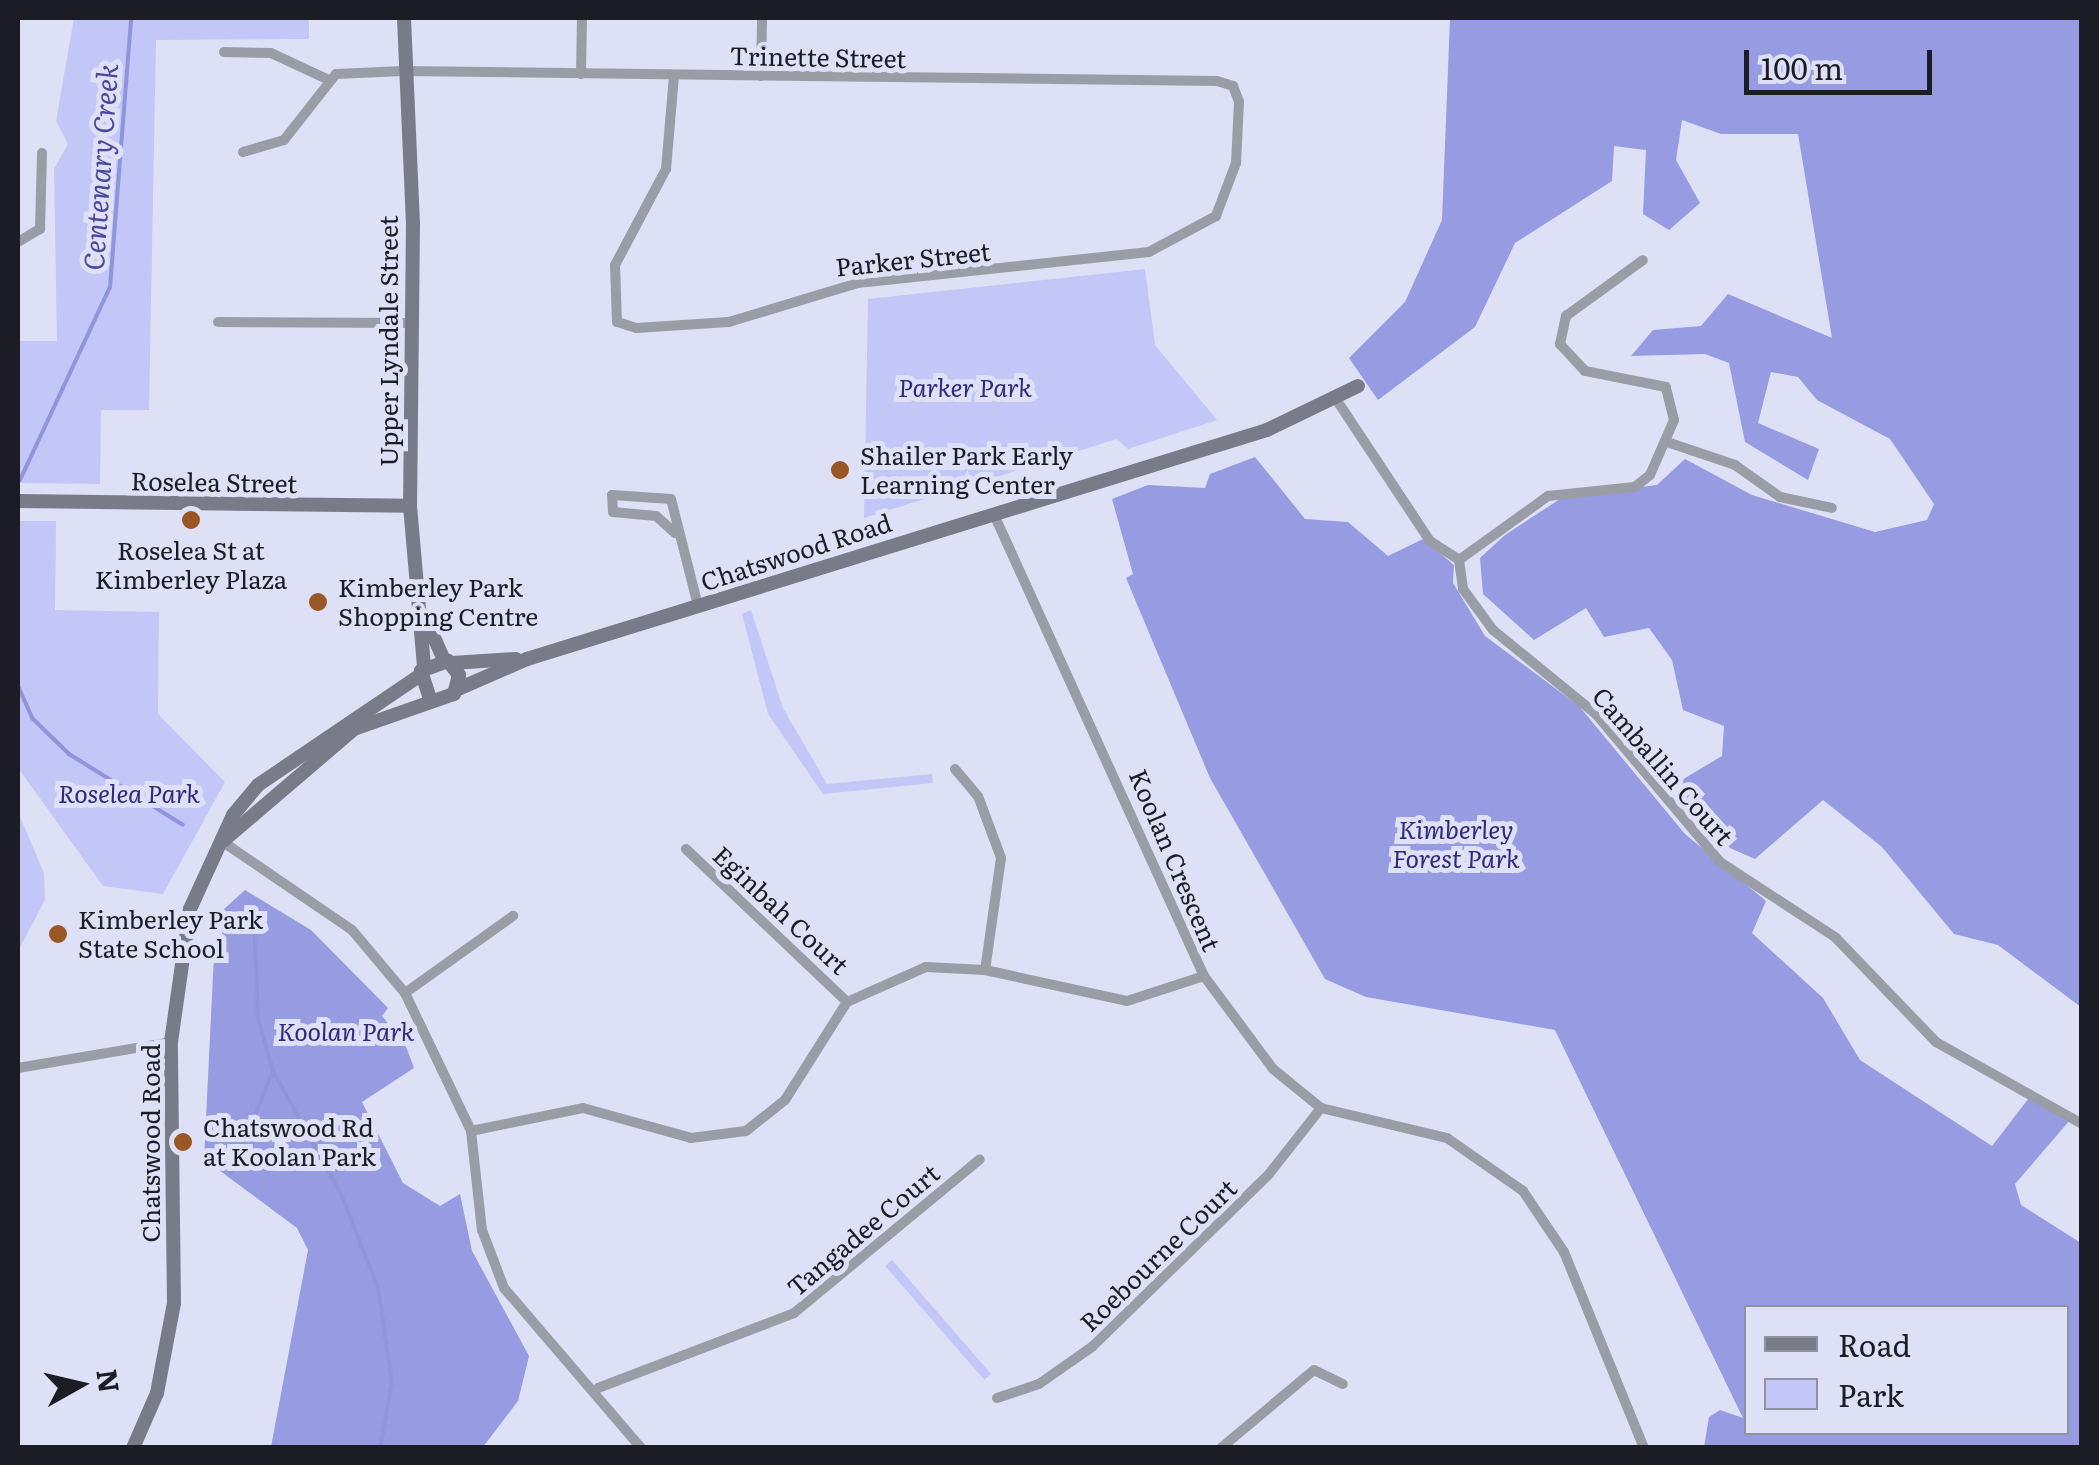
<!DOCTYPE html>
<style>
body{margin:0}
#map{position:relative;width:2099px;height:1465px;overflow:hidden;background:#dee0f6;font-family:Literata,serif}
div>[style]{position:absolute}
.green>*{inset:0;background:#c2c7f8;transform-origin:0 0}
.forest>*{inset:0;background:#969be2}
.stream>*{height:4px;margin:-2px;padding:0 2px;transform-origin:2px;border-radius:2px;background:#8f94db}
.street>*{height:10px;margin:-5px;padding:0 5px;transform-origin:5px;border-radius:5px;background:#9b9da6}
.secondary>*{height:14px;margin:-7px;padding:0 7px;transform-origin:7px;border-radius:7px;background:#797b88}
.dots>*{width:28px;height:28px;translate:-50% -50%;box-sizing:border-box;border:5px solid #dee0f6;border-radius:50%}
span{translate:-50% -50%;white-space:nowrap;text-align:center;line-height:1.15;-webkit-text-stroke:10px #dee0f6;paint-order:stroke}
.street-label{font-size:25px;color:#1b1c24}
.park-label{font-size:25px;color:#302a7c;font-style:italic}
.poi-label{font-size:25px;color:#1b1c24}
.left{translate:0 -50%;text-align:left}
.water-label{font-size:28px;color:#49489c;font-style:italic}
.frame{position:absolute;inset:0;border:20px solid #1b1c24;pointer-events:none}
.legend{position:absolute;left:1744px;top:1305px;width:325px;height:130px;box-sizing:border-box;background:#dee0f6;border:2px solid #9092a2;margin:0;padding:12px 18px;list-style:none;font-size:30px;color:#1b1c24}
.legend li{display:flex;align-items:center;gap:20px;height:50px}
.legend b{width:50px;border:2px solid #9092a2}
.north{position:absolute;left:30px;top:1335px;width:100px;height:100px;-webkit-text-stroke:8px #dee0f6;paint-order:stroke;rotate:82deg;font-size:28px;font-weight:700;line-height:40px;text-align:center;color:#1b1c24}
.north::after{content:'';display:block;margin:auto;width:35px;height:45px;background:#1b1c24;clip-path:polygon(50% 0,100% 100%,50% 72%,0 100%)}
.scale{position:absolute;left:1744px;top:50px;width:188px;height:45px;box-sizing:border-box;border:5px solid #1b1c24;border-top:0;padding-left:12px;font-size:30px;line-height:35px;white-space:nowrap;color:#1b1c24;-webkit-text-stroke:8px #dee0f6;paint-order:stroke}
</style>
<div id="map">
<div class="green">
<div style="clip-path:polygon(74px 18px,309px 18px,309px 39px,156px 40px,149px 410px,101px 410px,100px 484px,18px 483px,18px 341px,57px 341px,54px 169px,68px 144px,56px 121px)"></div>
<div style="clip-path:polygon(1145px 269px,1155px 345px,1217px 420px,1128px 449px,1117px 439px,864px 518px,868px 299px)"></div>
<div style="clip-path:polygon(18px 521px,56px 521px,55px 610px,159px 612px,158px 714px,225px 782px,163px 894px,103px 886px,18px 768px)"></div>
<div style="clip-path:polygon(751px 610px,783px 708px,827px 784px,932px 774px,933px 783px,823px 794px,768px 714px,742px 614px)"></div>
<div style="clip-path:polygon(18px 812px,44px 873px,45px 900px,18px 951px)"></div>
<div style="left:892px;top:1260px;width:151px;height:9px;rotate:49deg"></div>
</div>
<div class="forest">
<div style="clip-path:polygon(1450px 18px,2081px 18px,2081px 1007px,1998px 945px,1954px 934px,1882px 847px,1823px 800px,1755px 859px,1730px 848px,1675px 784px,1722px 756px,1724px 726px,1683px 710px,1672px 660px,1649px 628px,1604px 637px,1586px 608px,1534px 640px,1483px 594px,1480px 558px,1505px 535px,1563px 497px,1657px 485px,1685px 459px,1752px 495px,1875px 532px,1927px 520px,1934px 504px,1890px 439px,1817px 400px,1798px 377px,1771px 372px,1758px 423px,1819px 449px,1808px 480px,1745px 442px,1729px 363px,1705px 354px,1631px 356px,1653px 330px,1701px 326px,1728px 294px,1832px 338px,1798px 134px,1721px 134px,1682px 120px,1676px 160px,1700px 203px,1669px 230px,1643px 214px,1646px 150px,1614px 146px,1612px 181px,1515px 243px,1475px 327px,1378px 400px,1349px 358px,1405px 302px,1442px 220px)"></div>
<div style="clip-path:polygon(evenodd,1255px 457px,1305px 519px,1348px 522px,1388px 556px,1423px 539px,1454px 565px,1453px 583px,1485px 636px,1579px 706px,1685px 834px,1766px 901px,1752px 933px,1823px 998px,1860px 1060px,1992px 1146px,2029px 1098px,2070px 1120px,2015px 1184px,2021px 1205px,2081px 1243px,2081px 1447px,1704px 1447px,1709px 1417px,1720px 1410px,1743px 1418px,1555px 1030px,1366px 997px,1325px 979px,1210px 778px,1126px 578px,1133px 574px,1112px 499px,1148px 485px,1205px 488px,1210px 474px,1255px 457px,1746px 1308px,2066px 1308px,2066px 1432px,1746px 1432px,1746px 1308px)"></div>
<div style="clip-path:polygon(245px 890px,311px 930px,388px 1008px,382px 1016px,405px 1044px,414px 1068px,362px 1102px,403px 1183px,440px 1206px,460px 1194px,472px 1251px,529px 1356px,518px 1401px,483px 1447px,271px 1447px,308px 1250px,297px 1228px,204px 1159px,214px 955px,223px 910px)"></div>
</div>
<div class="stream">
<div style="left:20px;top:480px;width:213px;rotate:-65deg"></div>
<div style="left:110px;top:287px;width:270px;rotate:-85.5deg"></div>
<div style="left:18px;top:686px;width:35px;rotate:66deg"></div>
<div style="left:32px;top:718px;width:52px;rotate:44.2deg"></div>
<div style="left:69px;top:754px;width:134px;rotate:31.9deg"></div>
<div style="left:254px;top:914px;width:104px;rotate:87.8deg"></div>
<div style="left:258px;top:1018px;width:55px;rotate:74.2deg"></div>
<div style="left:273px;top:1071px;width:141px;rotate:61.1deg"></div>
<div style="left:341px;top:1194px;width:101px;rotate:68.5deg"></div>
<div style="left:378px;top:1288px;width:95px;rotate:81.5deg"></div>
<div style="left:392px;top:1382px;width:67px;rotate:100.3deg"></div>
<div style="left:231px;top:1173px;width:110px;rotate:-67.6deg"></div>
</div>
<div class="street">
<div style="left:224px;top:52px;width:47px;rotate:1.2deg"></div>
<div style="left:271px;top:53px;width:64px;rotate:25deg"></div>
<div style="left:581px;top:74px;width:56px;rotate:-89deg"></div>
<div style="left:761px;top:76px;width:58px;rotate:-89deg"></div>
<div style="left:243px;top:152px;width:43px;rotate:-16.3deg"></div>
<div style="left:284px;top:140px;width:84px;rotate:-51.8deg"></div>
<div style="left:336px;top:74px;width:67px;rotate:-2.6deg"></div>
<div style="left:403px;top:71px;width:814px;rotate:0.7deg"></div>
<div style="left:1217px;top:81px;width:17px;rotate:17deg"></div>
<div style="left:1233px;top:86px;width:17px;rotate:69deg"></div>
<div style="left:1239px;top:102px;width:61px;rotate:92.8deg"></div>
<div style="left:1236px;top:163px;width:57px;rotate:110.7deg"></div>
<div style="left:1216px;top:216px;width:76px;rotate:151.8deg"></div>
<div style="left:1149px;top:252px;width:293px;rotate:173.9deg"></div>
<div style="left:858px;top:283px;width:135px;rotate:163.2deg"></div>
<div style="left:729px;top:322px;width:93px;rotate:176.3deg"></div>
<div style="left:636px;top:328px;width:20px;rotate:-162deg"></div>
<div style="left:617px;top:322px;width:57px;rotate:-92deg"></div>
<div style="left:615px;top:265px;width:109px;rotate:-62deg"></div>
<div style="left:666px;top:169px;width:94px;rotate:-85.1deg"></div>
<div style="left:18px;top:242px;width:26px;rotate:-31deg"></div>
<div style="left:40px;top:229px;width:76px;rotate:-88.5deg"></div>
<div style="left:218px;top:322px;width:195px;rotate:0.3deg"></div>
<div style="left:1336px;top:399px;width:170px;rotate:56.5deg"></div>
<div style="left:1430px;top:541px;width:35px;rotate:33deg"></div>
<div style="left:1459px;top:560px;width:29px;rotate:82deg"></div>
<div style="left:1463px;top:589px;width:51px;rotate:53.8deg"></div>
<div style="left:1493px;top:630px;width:133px;rotate:39.2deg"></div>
<div style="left:1596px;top:714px;width:193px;rotate:50deg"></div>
<div style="left:1720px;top:862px;width:137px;rotate:33.1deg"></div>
<div style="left:1835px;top:937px;width:146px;rotate:46.1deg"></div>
<div style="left:1936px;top:1042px;width:167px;rotate:29.3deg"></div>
<div style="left:1667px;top:442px;width:72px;rotate:18.7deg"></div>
<div style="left:1735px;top:465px;width:55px;rotate:35.4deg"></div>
<div style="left:1780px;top:497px;width:53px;rotate:11.9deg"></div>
<div style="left:996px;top:519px;width:502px;rotate:65.53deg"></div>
<div style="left:1204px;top:976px;width:116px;rotate:53.4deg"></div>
<div style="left:1273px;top:1069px;width:62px;rotate:39.1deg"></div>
<div style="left:1321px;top:1108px;width:130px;rotate:13.4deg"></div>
<div style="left:1447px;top:1138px;width:93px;rotate:34.9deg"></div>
<div style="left:1523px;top:1191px;width:73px;rotate:56.1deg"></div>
<div style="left:1564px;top:1252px;width:212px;rotate:67.8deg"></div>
<div style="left:675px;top:533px;width:25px;rotate:-138deg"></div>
<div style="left:656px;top:516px;width:43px;rotate:-174.7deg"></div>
<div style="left:613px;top:512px;width:17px;rotate:-93deg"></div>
<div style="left:612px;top:495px;width:59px;rotate:3.9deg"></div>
<div style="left:671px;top:499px;width:110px;rotate:75.8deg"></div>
<div style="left:1459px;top:560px;width:110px;rotate:-35.7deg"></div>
<div style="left:1548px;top:496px;width:87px;rotate:-5.9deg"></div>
<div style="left:1635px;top:487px;width:19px;rotate:-39deg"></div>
<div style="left:1650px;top:475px;width:60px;rotate:-66.4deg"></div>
<div style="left:1674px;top:420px;width:34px;rotate:-104deg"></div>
<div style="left:1666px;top:387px;width:83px;rotate:-168.8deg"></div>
<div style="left:1585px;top:371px;width:37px;rotate:-133deg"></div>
<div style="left:1560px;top:344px;width:29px;rotate:-78deg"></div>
<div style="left:1566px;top:316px;width:95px;rotate:-36deg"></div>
<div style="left:955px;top:769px;width:35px;rotate:50deg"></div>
<div style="left:978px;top:796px;width:66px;rotate:69.6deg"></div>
<div style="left:1001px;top:858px;width:113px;rotate:98.1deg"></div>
<div style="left:223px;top:842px;width:156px;rotate:34.3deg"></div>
<div style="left:352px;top:930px;width:82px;rotate:49.9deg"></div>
<div style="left:405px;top:993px;width:153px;rotate:64.4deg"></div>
<div style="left:471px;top:1131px;width:100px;rotate:83.7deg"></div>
<div style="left:482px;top:1230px;width:62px;rotate:69.2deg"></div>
<div style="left:504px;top:1288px;width:211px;rotate:49.4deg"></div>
<div style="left:686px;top:849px;width:222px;rotate:43.5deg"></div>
<div style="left:405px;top:993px;width:133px;rotate:-35.5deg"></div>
<div style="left:18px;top:1068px;width:155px;rotate:-9.6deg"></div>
<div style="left:471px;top:1131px;width:114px;rotate:-11.6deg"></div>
<div style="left:583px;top:1108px;width:112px;rotate:15.5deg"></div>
<div style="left:691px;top:1138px;width:55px;rotate:-7.3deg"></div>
<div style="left:746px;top:1131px;width:50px;rotate:-38.5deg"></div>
<div style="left:785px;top:1100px;width:116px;rotate:-57.7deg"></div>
<div style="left:847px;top:1002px;width:86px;rotate:-23.9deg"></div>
<div style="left:926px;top:967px;width:59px;rotate:2.9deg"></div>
<div style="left:985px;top:970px;width:145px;rotate:12.3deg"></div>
<div style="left:1127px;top:1001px;width:81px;rotate:-18deg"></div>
<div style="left:598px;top:1388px;width:210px;rotate:-20.9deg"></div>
<div style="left:794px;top:1313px;width:241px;rotate:-39.6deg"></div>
<div style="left:997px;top:1398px;width:44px;rotate:-18.4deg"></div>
<div style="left:1039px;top:1384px;width:66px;rotate:-35.1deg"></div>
<div style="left:1093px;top:1346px;width:246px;rotate:-44.3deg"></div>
<div style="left:1269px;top:1174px;width:84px;rotate:-51.8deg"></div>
<div style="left:1221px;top:1448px;width:121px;rotate:-40deg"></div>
<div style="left:1314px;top:1370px;width:32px;rotate:26deg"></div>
</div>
<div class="secondary">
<div style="left:404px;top:18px;width:205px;rotate:87.5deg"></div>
<div style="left:413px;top:223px;width:283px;rotate:90.6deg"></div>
<div style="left:410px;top:506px;width:161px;rotate:85deg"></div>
<div style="left:18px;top:501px;width:392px;rotate:0.7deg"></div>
<div style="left:425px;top:617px;width:47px;rotate:66.2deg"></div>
<div style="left:452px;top:663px;width:64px;rotate:-3.6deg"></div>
<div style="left:458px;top:689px;width:75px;rotate:-23.5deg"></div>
<div style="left:527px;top:659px;width:775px;rotate:-17.2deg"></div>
<div style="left:1267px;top:430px;width:101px;rotate:-25.8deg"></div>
<div style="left:223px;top:841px;width:172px;rotate:-40.5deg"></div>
<div style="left:354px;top:729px;width:106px;rotate:-19.3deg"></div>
<div style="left:454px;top:694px;width:20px;rotate:-75deg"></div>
<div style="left:459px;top:675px;width:18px;rotate:-128deg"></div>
<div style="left:448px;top:661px;width:29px;rotate:160deg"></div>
<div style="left:421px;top:671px;width:28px;rotate:72deg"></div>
<div style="left:133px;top:1448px;width:60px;rotate:-66.4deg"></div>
<div style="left:157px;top:1393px;width:92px;rotate:-79.3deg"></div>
<div style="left:174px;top:1303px;width:261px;rotate:-90.7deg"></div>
<div style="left:171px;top:1042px;width:134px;rotate:-81.9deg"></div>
<div style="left:190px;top:909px;width:103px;rotate:-65.4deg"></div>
<div style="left:233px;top:815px;width:39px;rotate:-50deg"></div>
<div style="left:258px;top:785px;width:194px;rotate:-34.1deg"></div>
</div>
<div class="dots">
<div style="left:840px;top:470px;background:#995725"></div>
<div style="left:191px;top:520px;background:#995725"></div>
<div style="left:318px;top:602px;background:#995725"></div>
<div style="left:58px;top:934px;background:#995725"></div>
<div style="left:183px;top:1142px;background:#995725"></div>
</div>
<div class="street-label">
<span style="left:818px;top:57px;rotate:1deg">Trinette Street</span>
<span style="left:913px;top:259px;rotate:-6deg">Parker Street</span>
<span style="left:388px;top:341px;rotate:-90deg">Upper Lyndale Street</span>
<span style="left:214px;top:482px;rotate:1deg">Roselea Street</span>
<span style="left:796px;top:552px;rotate:-18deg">Chatswood Road</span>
<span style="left:1663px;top:766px;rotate:49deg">Camballin Court</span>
<span style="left:1175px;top:860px;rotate:67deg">Koolan Crescent</span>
<span style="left:781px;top:910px;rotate:43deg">Eginbah Court</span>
<span style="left:150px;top:1143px;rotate:-90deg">Chatswood Road</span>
<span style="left:863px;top:1230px;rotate:-40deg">Tangadee Court</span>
<span style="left:1158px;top:1255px;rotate:-44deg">Roebourne Court</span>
</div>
<div class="park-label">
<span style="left:965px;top:387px">Parker Park</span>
<span style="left:129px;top:793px">Roselea Park</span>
<span style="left:1456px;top:844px">Kimberley<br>Forest Park</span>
<span style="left:346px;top:1031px">Koolan Park</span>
</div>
<div class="poi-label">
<span class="left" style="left:860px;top:470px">Shailer Park Early<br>Learning Center</span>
<span style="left:191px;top:565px">Roselea St at<br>Kimberley Plaza</span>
<span class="left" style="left:338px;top:602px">Kimberley Park<br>Shopping Centre</span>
<span class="left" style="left:78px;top:934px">Kimberley Park<br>State School</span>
<span class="left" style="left:203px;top:1142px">Chatswood Rd<br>at Koolan Park</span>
</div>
<div class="water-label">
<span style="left:99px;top:167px;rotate:-86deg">Centenary Creek</span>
</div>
<div class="frame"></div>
<ul class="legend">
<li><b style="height:12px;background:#797b88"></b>Road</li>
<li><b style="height:28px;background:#c2c7f8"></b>Park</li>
</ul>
<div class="north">N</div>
<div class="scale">100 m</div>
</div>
